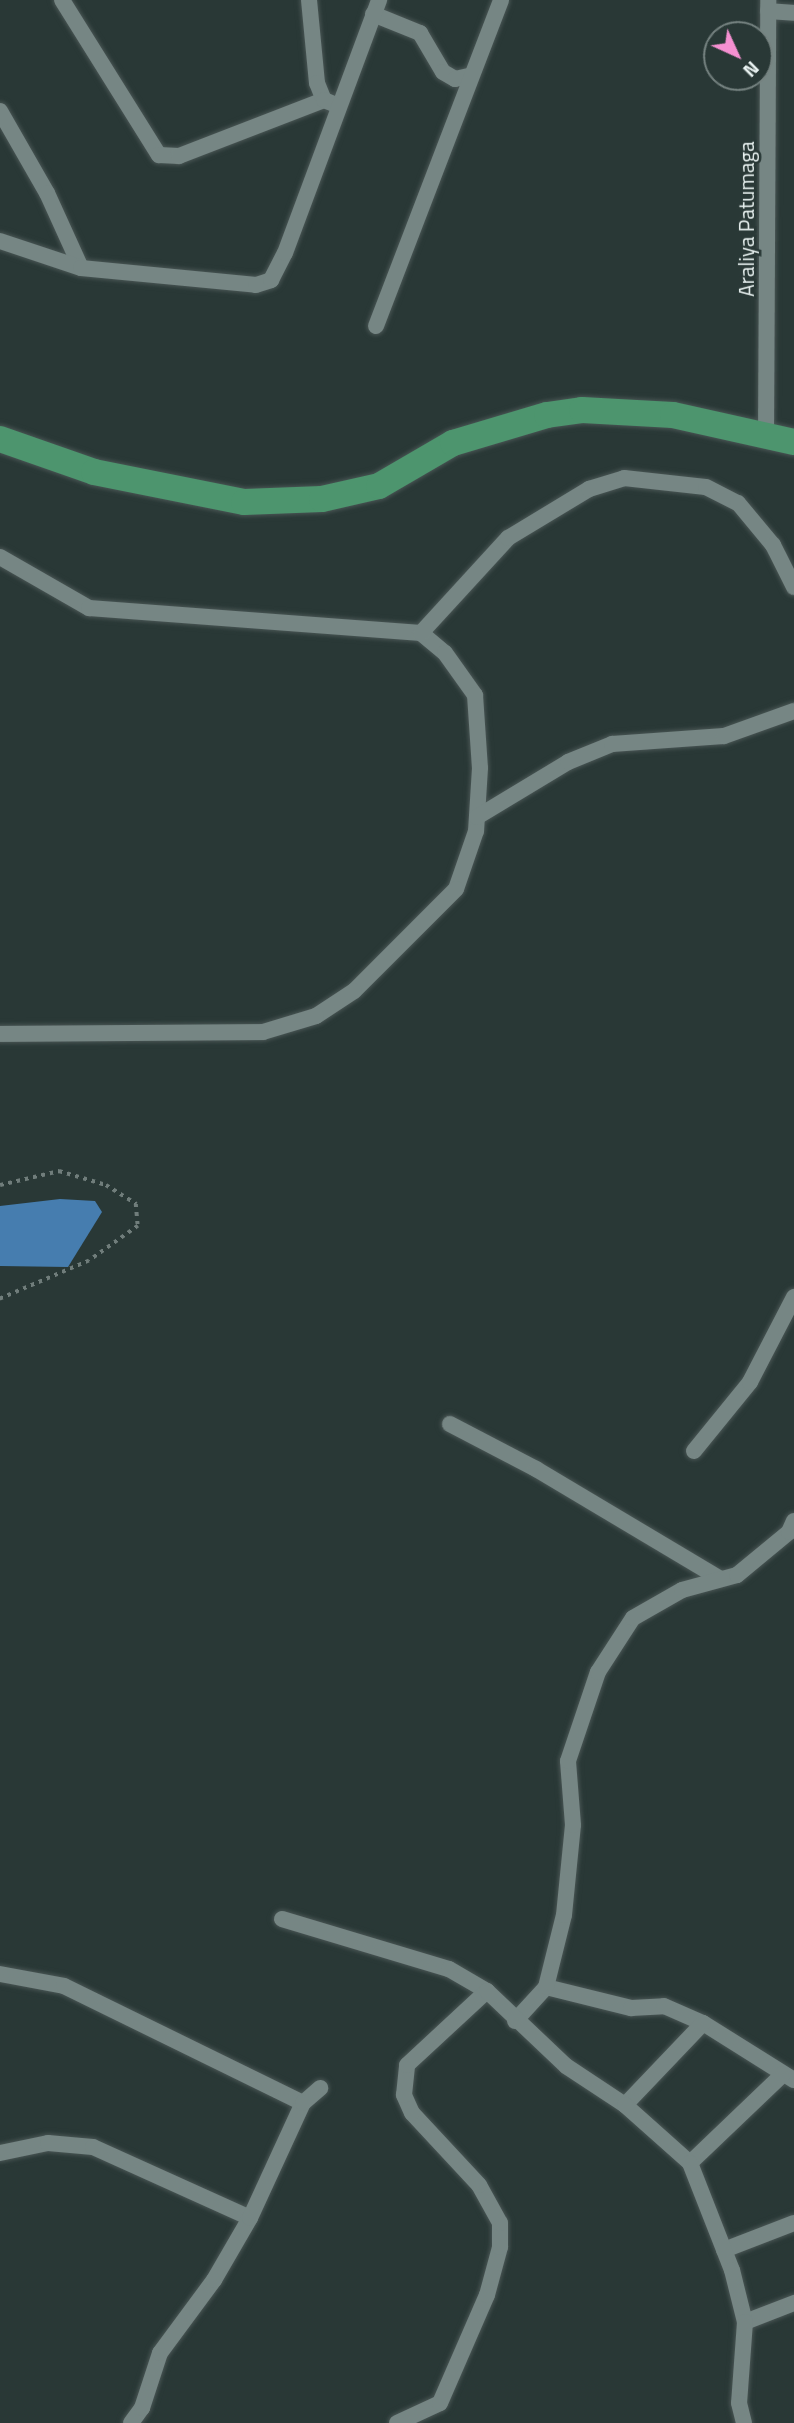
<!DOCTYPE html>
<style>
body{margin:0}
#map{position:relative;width:794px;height:2423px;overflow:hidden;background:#293836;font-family:"Titillium Web",sans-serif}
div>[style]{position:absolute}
.water>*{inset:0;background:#467daf}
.path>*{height:3.5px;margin-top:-1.75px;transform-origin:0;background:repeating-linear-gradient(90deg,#707d7b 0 3.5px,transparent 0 8.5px)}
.roads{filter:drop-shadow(0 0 2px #495554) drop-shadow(0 0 2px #495554)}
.minor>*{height:16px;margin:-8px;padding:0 8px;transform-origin:8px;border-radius:8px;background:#768684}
.primary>*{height:26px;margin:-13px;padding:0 13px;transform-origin:13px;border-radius:13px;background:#4d956e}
span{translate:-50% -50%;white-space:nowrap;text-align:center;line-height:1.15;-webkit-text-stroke:5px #293836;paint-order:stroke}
.street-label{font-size:21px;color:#e7f0ef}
.north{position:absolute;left:703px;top:21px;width:70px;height:70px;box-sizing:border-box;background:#293836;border:2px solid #758280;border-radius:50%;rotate:135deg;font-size:19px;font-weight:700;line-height:28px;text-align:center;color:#e7f0ef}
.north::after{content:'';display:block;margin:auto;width:24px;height:32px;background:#f590d1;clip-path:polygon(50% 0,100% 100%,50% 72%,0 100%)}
</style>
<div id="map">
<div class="water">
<div style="clip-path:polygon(60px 1199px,95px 1201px,102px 1212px,68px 1267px,0 1266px,0 1206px)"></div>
</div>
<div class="path">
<div style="left:0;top:1185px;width:61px;rotate:-13.3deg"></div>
<div style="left:59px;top:1171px;width:49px;rotate:16.6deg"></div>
<div style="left:106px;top:1185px;width:36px;rotate:32deg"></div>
<div style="left:136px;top:1204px;width:22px;rotate:85deg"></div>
<div style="left:138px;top:1226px;width:60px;rotate:144.5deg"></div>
<div style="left:89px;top:1261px;width:97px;rotate:156.9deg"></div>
</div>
<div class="roads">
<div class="minor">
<div style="left:62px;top:0;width:183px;rotate:58deg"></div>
<div style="left:159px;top:155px;width:20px;rotate:3deg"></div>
<div style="left:179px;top:156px;width:155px;rotate:-21.1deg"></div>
<div style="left:309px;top:0;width:83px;rotate:84.5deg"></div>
<div style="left:317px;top:83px;width:18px;rotate:68deg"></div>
<div style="left:324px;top:100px;width:11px;rotate:22deg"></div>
<div style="left:768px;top:11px;width:26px;rotate:4deg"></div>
<div style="left:373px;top:14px;width:51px;rotate:22deg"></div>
<div style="left:420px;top:33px;width:45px;rotate:59.5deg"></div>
<div style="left:443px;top:72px;width:14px;rotate:30deg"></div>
<div style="left:455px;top:79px;width:17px;rotate:-13deg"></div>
<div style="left:0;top:111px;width:95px;rotate:60.2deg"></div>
<div style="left:47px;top:193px;width:82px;rotate:65.6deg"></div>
<div style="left:0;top:241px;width:85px;rotate:18.4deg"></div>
<div style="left:81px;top:268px;width:176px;rotate:5.5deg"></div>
<div style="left:256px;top:285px;width:16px;rotate:-18deg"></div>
<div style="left:271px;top:280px;width:30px;rotate:-63deg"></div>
<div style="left:285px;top:253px;width:270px;rotate:-69.6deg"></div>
<div style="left:376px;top:326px;width:349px;rotate:-69deg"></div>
<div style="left:766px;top:439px;width:439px;rotate:-89.7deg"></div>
<div style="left:0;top:557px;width:103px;rotate:29.8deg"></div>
<div style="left:89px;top:608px;width:333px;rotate:4.3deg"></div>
<div style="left:421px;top:633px;width:31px;rotate:40deg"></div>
<div style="left:445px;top:653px;width:52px;rotate:54.5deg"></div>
<div style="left:475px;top:695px;width:73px;rotate:86.1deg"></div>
<div style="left:480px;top:768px;width:63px;rotate:93.6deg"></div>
<div style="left:476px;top:831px;width:61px;rotate:109deg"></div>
<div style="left:456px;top:889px;width:144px;rotate:135deg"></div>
<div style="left:354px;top:991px;width:45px;rotate:146.7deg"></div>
<div style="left:316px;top:1016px;width:55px;rotate:163.2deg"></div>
<div style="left:263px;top:1032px;width:263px;rotate:179.6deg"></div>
<div style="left:421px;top:633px;width:129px;rotate:-47.5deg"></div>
<div style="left:508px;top:538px;width:95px;rotate:-31.2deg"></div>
<div style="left:589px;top:489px;width:37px;rotate:-17deg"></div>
<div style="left:624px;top:478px;width:82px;rotate:6.3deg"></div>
<div style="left:706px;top:487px;width:36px;rotate:27deg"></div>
<div style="left:738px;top:503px;width:55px;rotate:50.2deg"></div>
<div style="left:773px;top:545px;width:47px;rotate:63.4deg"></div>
<div style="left:477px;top:817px;width:106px;rotate:-31.1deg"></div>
<div style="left:568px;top:762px;width:48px;rotate:-22.2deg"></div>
<div style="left:612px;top:744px;width:112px;rotate:-4.1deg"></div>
<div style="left:724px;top:736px;width:74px;rotate:-19.7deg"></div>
<div style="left:450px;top:1424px;width:97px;rotate:27.6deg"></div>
<div style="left:536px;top:1469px;width:213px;rotate:30.8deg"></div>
<div style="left:694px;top:1451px;width:89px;rotate:-50.9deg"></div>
<div style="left:750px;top:1382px;width:96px;rotate:-62.6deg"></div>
<div style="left:282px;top:1919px;width:174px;rotate:16.7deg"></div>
<div style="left:449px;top:1969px;width:44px;rotate:30.1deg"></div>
<div style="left:0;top:1974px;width:65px;rotate:10.6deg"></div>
<div style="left:64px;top:1986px;width:266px;rotate:26.1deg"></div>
<div style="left:546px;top:1987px;width:88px;rotate:13.9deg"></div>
<div style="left:631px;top:2008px;width:33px;rotate:-3deg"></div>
<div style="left:664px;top:2006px;width:43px;rotate:23.6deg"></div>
<div style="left:703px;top:2023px;width:107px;rotate:32.1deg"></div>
<div style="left:515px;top:2021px;width:46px;rotate:-47.6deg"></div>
<div style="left:546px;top:1987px;width:74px;rotate:-76deg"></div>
<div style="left:564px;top:1915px;width:90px;rotate:-84.3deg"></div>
<div style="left:573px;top:1825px;width:64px;rotate:-94.5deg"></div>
<div style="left:568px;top:1761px;width:94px;rotate:-71.4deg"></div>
<div style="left:598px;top:1672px;width:64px;rotate:-57.1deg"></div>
<div style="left:633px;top:1618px;width:56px;rotate:-29.7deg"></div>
<div style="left:682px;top:1590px;width:57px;rotate:-15.3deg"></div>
<div style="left:737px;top:1575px;width:67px;rotate:-39.6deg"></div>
<div style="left:789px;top:1532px;width:12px;rotate:-66deg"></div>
<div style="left:625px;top:2105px;width:113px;rotate:-46.4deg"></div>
<div style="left:0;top:2153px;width:49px;rotate:-11.8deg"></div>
<div style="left:48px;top:2143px;width:45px;rotate:5.1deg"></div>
<div style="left:93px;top:2147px;width:172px;rotate:24.3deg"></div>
<div style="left:690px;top:2163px;width:129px;rotate:-43.7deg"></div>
<div style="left:724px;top:2250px;width:75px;rotate:-21.1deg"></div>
<div style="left:745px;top:2322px;width:53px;rotate:-21.2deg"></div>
<div style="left:131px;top:2423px;width:19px;rotate:-54deg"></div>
<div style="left:142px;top:2408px;width:58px;rotate:-71.9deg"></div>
<div style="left:160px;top:2353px;width:91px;rotate:-53.5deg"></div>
<div style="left:214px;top:2280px;width:72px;rotate:-59.9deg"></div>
<div style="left:250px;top:2218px;width:127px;rotate:-65.3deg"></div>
<div style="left:303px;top:2103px;width:23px;rotate:-41deg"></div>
<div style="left:397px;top:2423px;width:47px;rotate:-24.9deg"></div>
<div style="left:440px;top:2403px;width:118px;rotate:-66.5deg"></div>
<div style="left:487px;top:2295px;width:50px;rotate:-74.8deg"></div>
<div style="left:500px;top:2247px;width:24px;rotate:-90deg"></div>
<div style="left:500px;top:2223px;width:43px;rotate:-118.9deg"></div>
<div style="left:479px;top:2185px;width:98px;rotate:-132.9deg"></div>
<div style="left:412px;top:2113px;width:20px;rotate:-114deg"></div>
<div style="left:404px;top:2095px;width:30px;rotate:-84deg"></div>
<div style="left:407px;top:2065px;width:109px;rotate:-42.8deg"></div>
<div style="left:487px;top:1991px;width:109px;rotate:43.5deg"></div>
<div style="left:566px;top:2066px;width:71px;rotate:33.5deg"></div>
<div style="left:625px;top:2105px;width:87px;rotate:41.7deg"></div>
<div style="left:690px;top:2163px;width:115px;rotate:68.6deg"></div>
<div style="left:732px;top:2270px;width:54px;rotate:76deg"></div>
<div style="left:745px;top:2322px;width:81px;rotate:94.2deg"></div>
<div style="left:739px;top:2403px;width:21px;rotate:76deg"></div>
</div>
<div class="primary">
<div style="left:0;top:439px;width:100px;rotate:19.3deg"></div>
<div style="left:94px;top:472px;width:153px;rotate:11.3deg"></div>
<div style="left:244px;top:502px;width:78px;rotate:-2.2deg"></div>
<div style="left:322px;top:499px;width:58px;rotate:-12.8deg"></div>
<div style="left:379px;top:486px;width:86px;rotate:-30.2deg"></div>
<div style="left:453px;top:443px;width:98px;rotate:-16.6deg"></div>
<div style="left:547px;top:415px;width:35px;rotate:-8deg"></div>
<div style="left:582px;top:410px;width:91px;rotate:3.1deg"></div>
<div style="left:673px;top:415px;width:124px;rotate:12.6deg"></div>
</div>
</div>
<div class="street-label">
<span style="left:746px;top:219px;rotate:-90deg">Araliya Patumaga</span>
</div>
<div class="north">N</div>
</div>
